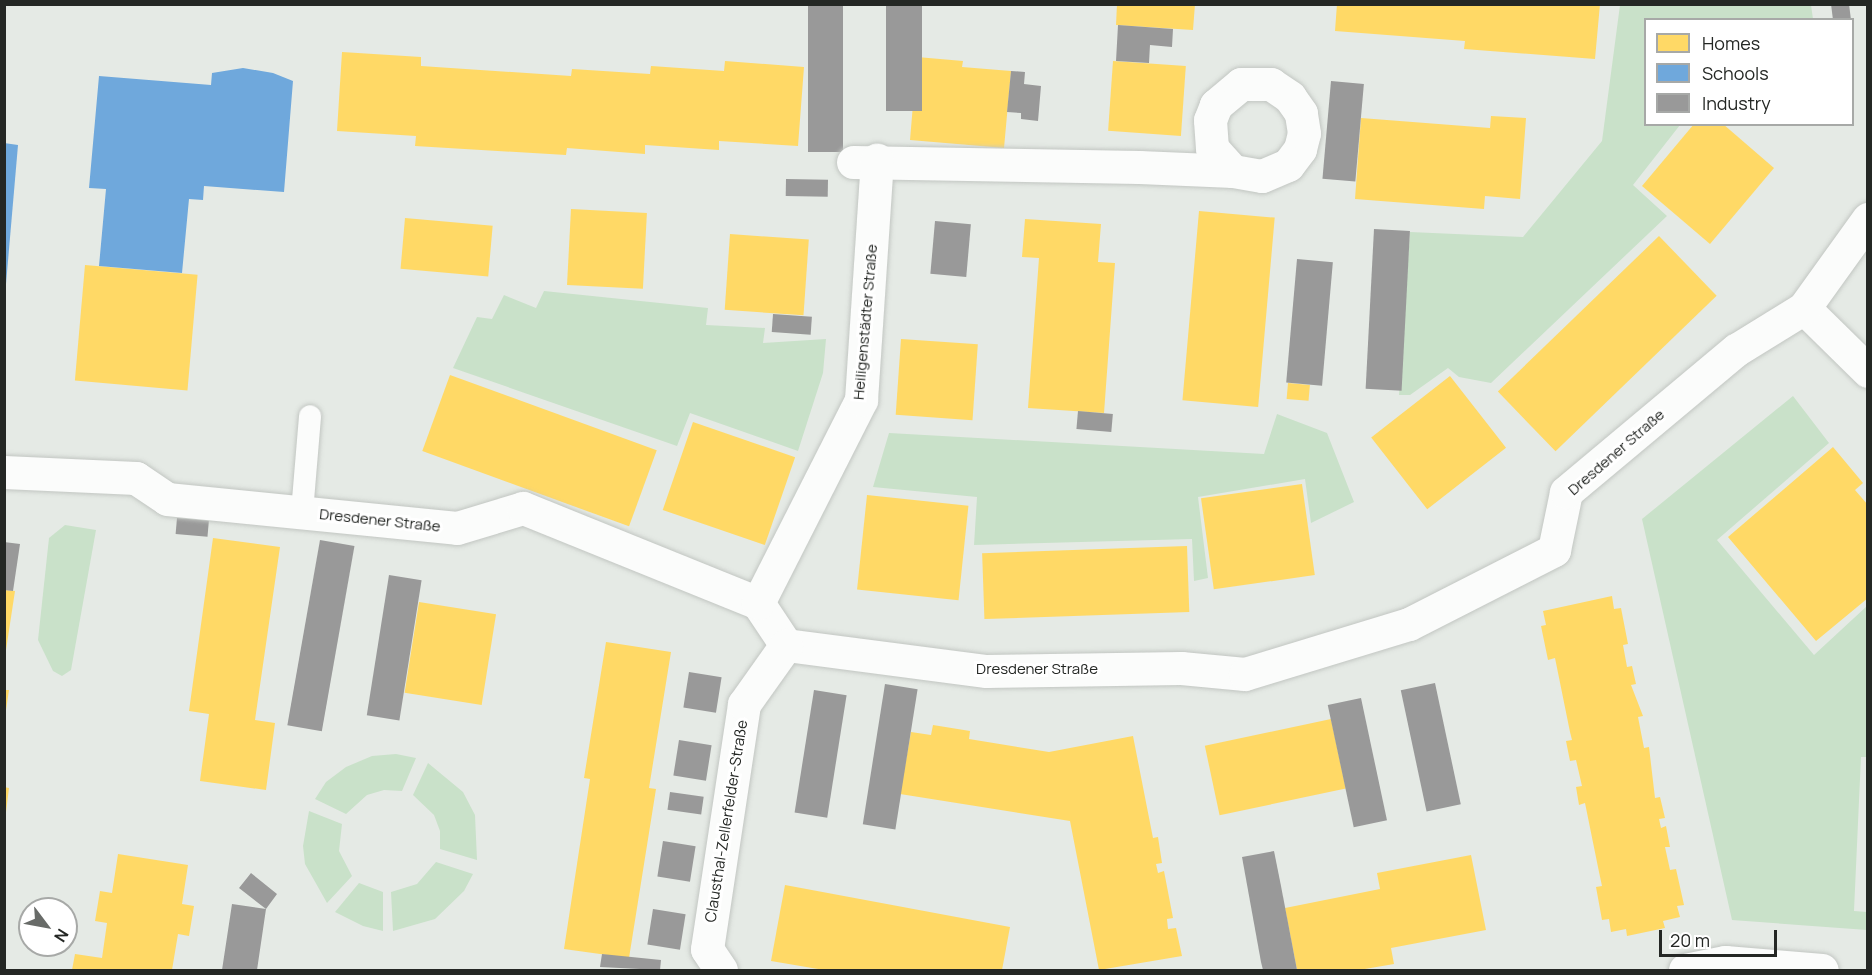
<!DOCTYPE html>
<meta charset="utf-8">
<style>
body{margin:0}
#map{position:relative;width:1872px;height:975px;overflow:hidden;background:#e5eae5;font-family:Manrope,sans-serif}
div>[style]{position:absolute}
.green>*{inset:0;background:#c9e1c9}
.homes>*{inset:0;background:#ffd966;transform-origin:0 0}
.schools>*{inset:0;background:#6fa8dc}
.industry>*{inset:0;background:#999;transform-origin:0 0}
.roads{filter:drop-shadow(0 0 2px #c2c6c2) drop-shadow(0 0 2px #c2c6c2)}
.lane>*{height:22px;margin:-11px;padding:0 11px;transform-origin:11px;border-radius:11px;background:#fbfcfb}
.street>*{height:33px;margin:-16.5px;padding:0 16.5px;transform-origin:16.5px;border-radius:16.5px;background:#fbfcfb}
span{translate:-50% -50%;white-space:nowrap;text-align:center;line-height:1.15;-webkit-text-stroke:6px #fff;paint-order:stroke}
.street-label{font-size:15px;color:#242724}
.frame{position:absolute;inset:0;border:6px solid #242724;pointer-events:none}
.legend{position:absolute;left:1644px;top:18px;width:210px;height:108px;box-sizing:border-box;background:#fff;border:2px solid #a7a9a7;margin:0;padding:8px 10px;list-style:none;font-size:18px;color:#242724}
.legend li{display:flex;align-items:center;gap:12px;height:30px}
.legend b{width:30px;border:2px solid #a7a9a7}
.north{position:absolute;left:18px;top:897px;width:60px;height:60px;box-sizing:border-box;background:#fff;border:2px solid #a7a9a7;border-radius:50%;rotate:122deg;font-size:16px;font-weight:700;line-height:24px;text-align:center;color:#242724}
.north::after{content:'';display:block;margin:auto;width:21px;height:27px;background:#686b68;clip-path:polygon(50% 0,100% 100%,50% 72%,0 100%)}
.scale{position:absolute;left:1659px;top:930px;width:118px;height:27px;box-sizing:border-box;border:3px solid #242724;border-top:0;padding-left:8px;font-size:18px;line-height:21px;white-space:nowrap;color:#242724;-webkit-text-stroke:4px #fff;paint-order:stroke}
</style>
<div id="map">
<div class="green">
<div style="clip-path:polygon(1620px 5px,1811px 5px,1813px 19px,1646px 20px,1646px 124px,1680px 125px,1633px 185px,1667px 216px,1491px 383px,1459px 377px,1448px 368px,1410px 395px,1399px 395px,1410px 232px,1523px 237px,1602px 141px)"></div>
<div style="clip-path:polygon(544px 291px,708px 308px,706px 325px,765px 328px,763px 343px,826px 339px,823px 373px,798px 451px,690px 413px,677px 446px,453px 368px,477px 317px,492px 319px,504px 295px,536px 308px)"></div>
<div style="clip-path:polygon(1793px 396px,1829px 443px,1717px 540px,1814px 655px,1867px 606px,1868px 757px,1861px 757px,1854px 911px,1867px 912px,1867px 930px,1732px 920px,1642px 519px)"></div>
<div style="clip-path:polygon(1277px 414px,1327px 433px,1354px 502px,1311px 523px,1305px 479px,1198px 497px,1208px 578px,1194px 581px,1192px 539px,974px 545px,977px 497px,873px 487px,889px 433px,1264px 454px)"></div>
<div style="clip-path:polygon(65px 525px,96px 530px,71px 670px,62px 676px,53px 671px,38px 640px,49px 538px)"></div>
<div style="clip-path:polygon(396px 754px,416px 758px,402px 791px,384px 790px,367px 795px,346px 814px,315px 799px,326px 782px,346px 767px,372px 756px)"></div>
<div style="clip-path:polygon(428px 763px,463px 792px,475px 815px,477px 860px,440px 849px,440px 831px,434px 815px,413px 795px)"></div>
<div style="clip-path:polygon(309px 811px,342px 824px,339px 851px,352px 876px,327px 903px,305px 864px,303px 846px)"></div>
<div style="clip-path:polygon(436px 862px,473px 874px,464px 891px,435px 919px,393px 931px,391px 892px,417px 884px)"></div>
<div style="clip-path:polygon(359px 883px,383px 892px,383px 931px,363px 926px,335px 912px)"></div>
</div>
<div class="homes">
<div style="clip-path:polygon(1117px 4px,1195px 4px,1193px 30px,1116px 25px)"></div>
<div style="clip-path:polygon(1337px 4px,1600px 4px,1595px 59px,1464px 49px,1465px 41px,1335px 31px)"></div>
<div style="clip-path:polygon(342px 52px,421px 57px,421px 66px,571px 76px,572px 69px,650px 74px,651px 66px,724px 71px,725px 61px,804px 67px,798px 146px,719px 141px,719px 150px,645px 145px,645px 154px,567px 148px,566px 155px,415px 146px,416px 136px,337px 131px)"></div>
<div style="clip-path:polygon(917px 57px,963px 61px,962px 67px,1011px 71px,1004px 148px,910px 140px)"></div>
<div style="left:1113px;top:61px;width:73px;height:70px;rotate:4deg"></div>
<div style="clip-path:polygon(1491px 116px,1526px 118px,1520px 199px,1485px 196px,1484px 209px,1355px 199px,1361px 118px,1490px 128px)"></div>
<div style="clip-path:polygon(1694px 124px,1723px 124px,1774px 168px,1710px 244px,1642px 186px)"></div>
<div style="left:571px;top:209px;width:76px;height:76px;rotate:3deg"></div>
<div style="left:1199px;top:211px;width:76px;height:190px;rotate:5deg"></div>
<div style="left:405px;top:218px;width:88px;height:51px;rotate:5deg"></div>
<div style="clip-path:polygon(1025px 219px,1101px 224px,1098px 262px,1115px 263px,1104px 413px,1028px 408px,1039px 258px,1022px 257px)"></div>
<div style="left:730px;top:234px;width:79px;height:76px;rotate:4deg"></div>
<div style="left:1659px;top:236px;width:83px;height:224px;rotate:46deg"></div>
<div style="left:85px;top:265px;width:113px;height:116px;rotate:5deg"></div>
<div style="left:901px;top:339px;width:77px;height:76px;rotate:4deg"></div>
<div style="left:450px;top:375px;width:220px;height:81px;rotate:20deg"></div>
<div style="left:1450px;top:376px;width:91px;height:100px;rotate:52deg"></div>
<div style="left:1288px;top:383px;width:22px;height:16px;rotate:5deg"></div>
<div style="left:693px;top:422px;width:108px;height:93px;rotate:19deg"></div>
<div style="clip-path:polygon(1833px 447px,1863px 483px,1855px 490px,1868px 505px,1868px 598px,1816px 641px,1728px 537px)"></div>
<div style="left:1302px;top:484px;width:92px;height:102px;rotate:82deg"></div>
<div style="left:867px;top:495px;width:102px;height:95px;rotate:6deg"></div>
<div style="clip-path:polygon(213px 538px,280px 547px,255px 720px,275px 723px,266px 790px,200px 781px,209px 714px,189px 711px)"></div>
<div style="left:1187px;top:546px;width:66px;height:205px;rotate:88deg"></div>
<div style="clip-path:polygon(4px 590px,15px 591px,6px 650px,4px 650px)"></div>
<div style="clip-path:polygon(1612px 596px,1614px 609px,1621px 608px,1628px 644px,1623px 645px,1627px 667px,1632px 666px,1636px 684px,1631px 685px,1643px 716px,1638px 717px,1644px 748px,1649px 747px,1655px 798px,1660px 797px,1665px 818px,1659px 819px,1661px 828px,1666px 826px,1670px 847px,1665px 847px,1670px 870px,1676px 869px,1684px 905px,1677px 906px,1680px 917px,1663px 921px,1665px 928px,1627px 936px,1626px 929px,1611px 932px,1609px 919px,1602px 920px,1596px 887px,1602px 886px,1599px 872px,1585px 803px,1579px 805px,1576px 787px,1582px 786px,1576px 760px,1570px 761px,1566px 741px,1572px 740px,1570px 732px,1555px 658px,1548px 660px,1541px 626px,1546px 625px,1543px 611px)"></div>
<div style="left:419px;top:602px;width:78px;height:92px;rotate:9deg"></div>
<div style="clip-path:polygon(606px 642px,671px 652px,649px 788px,656px 789px,629px 958px,564px 949px,590px 779px,584px 778px)"></div>
<div style="clip-path:polygon(4px 690px,9px 690px,6px 710px,4px 710px)"></div>
<div style="left:1331px;top:719px;width:71px;height:129px;rotate:78deg"></div>
<div style="clip-path:polygon(933px 725px,970px 731px,969px 739px,1049px 752px,1133px 736px,1153px 838px,1158px 837px,1162px 863px,1156px 864px,1158px 873px,1164px 871px,1173px 918px,1167px 919px,1168px 929px,1176px 928px,1182px 956px,1099px 970px,1070px 821px,900px 794px,911px 732px,931px 735px)"></div>
<div style="clip-path:polygon(4px 787px,9px 788px,6px 812px,4px 812px)"></div>
<div style="clip-path:polygon(118px 854px,188px 865px,182px 904px,194px 906px,189px 936px,178px 934px,172px 970px,72px 970px,75px 954px,102px 958px,107px 923px,95px 921px,100px 891px,112px 893px)"></div>
<div style="clip-path:polygon(1471px 855px,1486px 930px,1391px 948px,1394px 964px,1359px 970px,1297px 970px,1285px 908px,1380px 889px,1377px 873px)"></div>
<div style="clip-path:polygon(785px 885px,1010px 927px,1002px 970px,824px 970px,771px 961px)"></div>
</div>
<div class="schools">
<div style="clip-path:polygon(243px 68px,273px 73px,293px 81px,284px 192px,204px 186px,203px 200px,189px 199px,182px 273px,99px 266px,106px 189px,89px 188px,99px 76px,211px 85px,212px 73px)"></div>
<div style="clip-path:polygon(4px 143px,18px 145px,6px 284px,4px 284px)"></div>
</div>
<div class="industry">
<div style="left:808px;top:4px;width:35px;height:148px"></div>
<div style="left:886px;top:4px;width:36px;height:107px"></div>
<div style="clip-path:polygon(1831px 4px,1849px 4px,1851px 20px,1833px 20px)"></div>
<div style="clip-path:polygon(1118px 25px,1173px 29px,1172px 47px,1150px 45px,1149px 63px,1116px 61px)"></div>
<div style="clip-path:polygon(1011px 71px,1025px 72px,1024px 84px,1041px 86px,1038px 121px,1021px 119px,1021px 113px,1007px 112px)"></div>
<div style="left:1331px;top:81px;width:33px;height:98px;rotate:5deg"></div>
<div style="left:786px;top:179px;width:42px;height:17px;rotate:1deg"></div>
<div style="left:935px;top:221px;width:36px;height:53px;rotate:5deg"></div>
<div style="left:1374px;top:229px;width:36px;height:160px;rotate:3deg"></div>
<div style="left:1297px;top:259px;width:36px;height:124px;rotate:5deg"></div>
<div style="left:773px;top:314px;width:39px;height:18px;rotate:4deg"></div>
<div style="left:1078px;top:411px;width:35px;height:18px;rotate:5deg"></div>
<div style="left:177px;top:518px;width:32px;height:16px;rotate:5deg"></div>
<div style="left:320px;top:540px;width:35px;height:188px;rotate:10deg"></div>
<div style="clip-path:polygon(4px 542px,20px 544px,13px 591px,4px 590px)"></div>
<div style="left:389px;top:575px;width:33px;height:142px;rotate:9deg"></div>
<div style="left:689px;top:672px;width:33px;height:36px;rotate:9deg"></div>
<div style="left:1435px;top:683px;width:124px;height:35px;rotate:78deg"></div>
<div style="left:885px;top:684px;width:33px;height:142px;rotate:9deg"></div>
<div style="left:814px;top:690px;width:33px;height:124px;rotate:9deg"></div>
<div style="left:1361px;top:698px;width:125px;height:34px;rotate:78deg"></div>
<div style="left:679px;top:740px;width:33px;height:36px;rotate:9deg"></div>
<div style="left:670px;top:792px;width:34px;height:18px;rotate:8deg"></div>
<div style="left:663px;top:841px;width:33px;height:36px;rotate:9deg"></div>
<div style="clip-path:polygon(1274px 851px,1281px 886px,1297px 970px,1263px 970px,1261px 962px,1242px 857px)"></div>
<div style="clip-path:polygon(251px 873px,277px 894px,266px 909px,257px 970px,222px 970px,232px 904px,266px 909px,239px 888px)"></div>
<div style="left:653px;top:909px;width:33px;height:36px;rotate:9deg"></div>
<div style="clip-path:polygon(602px 954px,661px 960px,660px 970px,600px 967px)"></div>
</div>
<div class="roads">
<div class="lane">
<div style="left:302px;top:512px;width:96px;rotate:-85.2deg"></div>
</div>
<div class="street">
<div style="left:853px;top:162px;width:286px;rotate:1deg"></div>
<div style="left:1139px;top:167px;width:94px;rotate:2.4deg"></div>
<div style="left:1233px;top:171px;width:29px;rotate:10deg"></div>
<div style="left:1262px;top:176px;width:28px;rotate:-23deg"></div>
<div style="left:1288px;top:165px;width:20px;rotate:-53deg"></div>
<div style="left:1300px;top:149px;width:16px;rotate:-76deg"></div>
<div style="left:1304px;top:133px;width:20px;rotate:-99deg"></div>
<div style="left:1301px;top:113px;width:19px;rotate:-125deg"></div>
<div style="left:1290px;top:97px;width:23px;rotate:-146deg"></div>
<div style="left:1271px;top:84px;width:30px;rotate:180deg"></div>
<div style="left:1241px;top:84px;width:33px;rotate:140deg"></div>
<div style="left:1216px;top:105px;width:16px;rotate:112deg"></div>
<div style="left:1210px;top:120px;width:28px;rotate:86deg"></div>
<div style="left:1212px;top:148px;width:31px;rotate:48deg"></div>
<div style="left:1804px;top:308px;width:90px;rotate:44.5deg"></div>
<div style="left:4px;top:472px;width:132px;rotate:2.6deg"></div>
<div style="left:136px;top:478px;width:37px;rotate:34deg"></div>
<div style="left:167px;top:499px;width:291px;rotate:5.7deg"></div>
<div style="left:457px;top:528px;width:69px;rotate:-16.9deg"></div>
<div style="left:523px;top:508px;width:253px;rotate:22deg"></div>
<div style="left:758px;top:603px;width:50px;rotate:56.3deg"></div>
<div style="left:786px;top:645px;width:202px;rotate:7.4deg"></div>
<div style="left:986px;top:671px;width:195px;rotate:-0.9deg"></div>
<div style="left:1181px;top:668px;width:64px;rotate:5.4deg"></div>
<div style="left:1245px;top:674px;width:171px;rotate:-17deg"></div>
<div style="left:1409px;top:624px;width:163px;rotate:-27deg"></div>
<div style="left:1554px;top:550px;width:59px;rotate:-78.3deg"></div>
<div style="left:1566px;top:492px;width:222px;rotate:-39.9deg"></div>
<div style="left:1736px;top:350px;width:80px;rotate:-31.7deg"></div>
<div style="left:1804px;top:308px;width:110px;rotate:-54.3deg"></div>
<div style="left:758px;top:603px;width:228px;rotate:-63.1deg"></div>
<div style="left:861px;top:400px;width:241px;rotate:-86.2deg"></div>
<div style="left:721px;top:970px;width:25px;rotate:-124deg"></div>
<div style="left:707px;top:949px;width:248px;rotate:-81.4deg"></div>
<div style="left:744px;top:704px;width:72px;rotate:-54.6deg"></div>
<div style="left:1685px;top:970px;width:41px;rotate:-11.3deg"></div>
<div style="left:1725px;top:962px;width:97px;rotate:4.7deg"></div>
</div>
</div>
<div class="street-label">
<span style="left:865px;top:322px;rotate:-85deg">Heiligenstädter Straße</span>
<span style="left:1616px;top:452px;rotate:-41deg">Dresdener Straße</span>
<span style="left:380px;top:520px;rotate:6deg">Dresdener Straße</span>
<span style="left:1037px;top:669px">Dresdener Straße</span>
<span style="left:726px;top:821px;rotate:-81deg">Clausthal-Zellerfelder-Straße</span>
</div>
<div class="frame"></div>
<ul class="legend">
<li><b style="height:16px;background:#ffd966"></b>Homes</li>
<li><b style="height:16px;background:#6fa8dc"></b>Schools</li>
<li><b style="height:16px;background:#999"></b>Industry</li>
</ul>
<div class="north">N</div>
<div class="scale">20 m</div>
</div>
